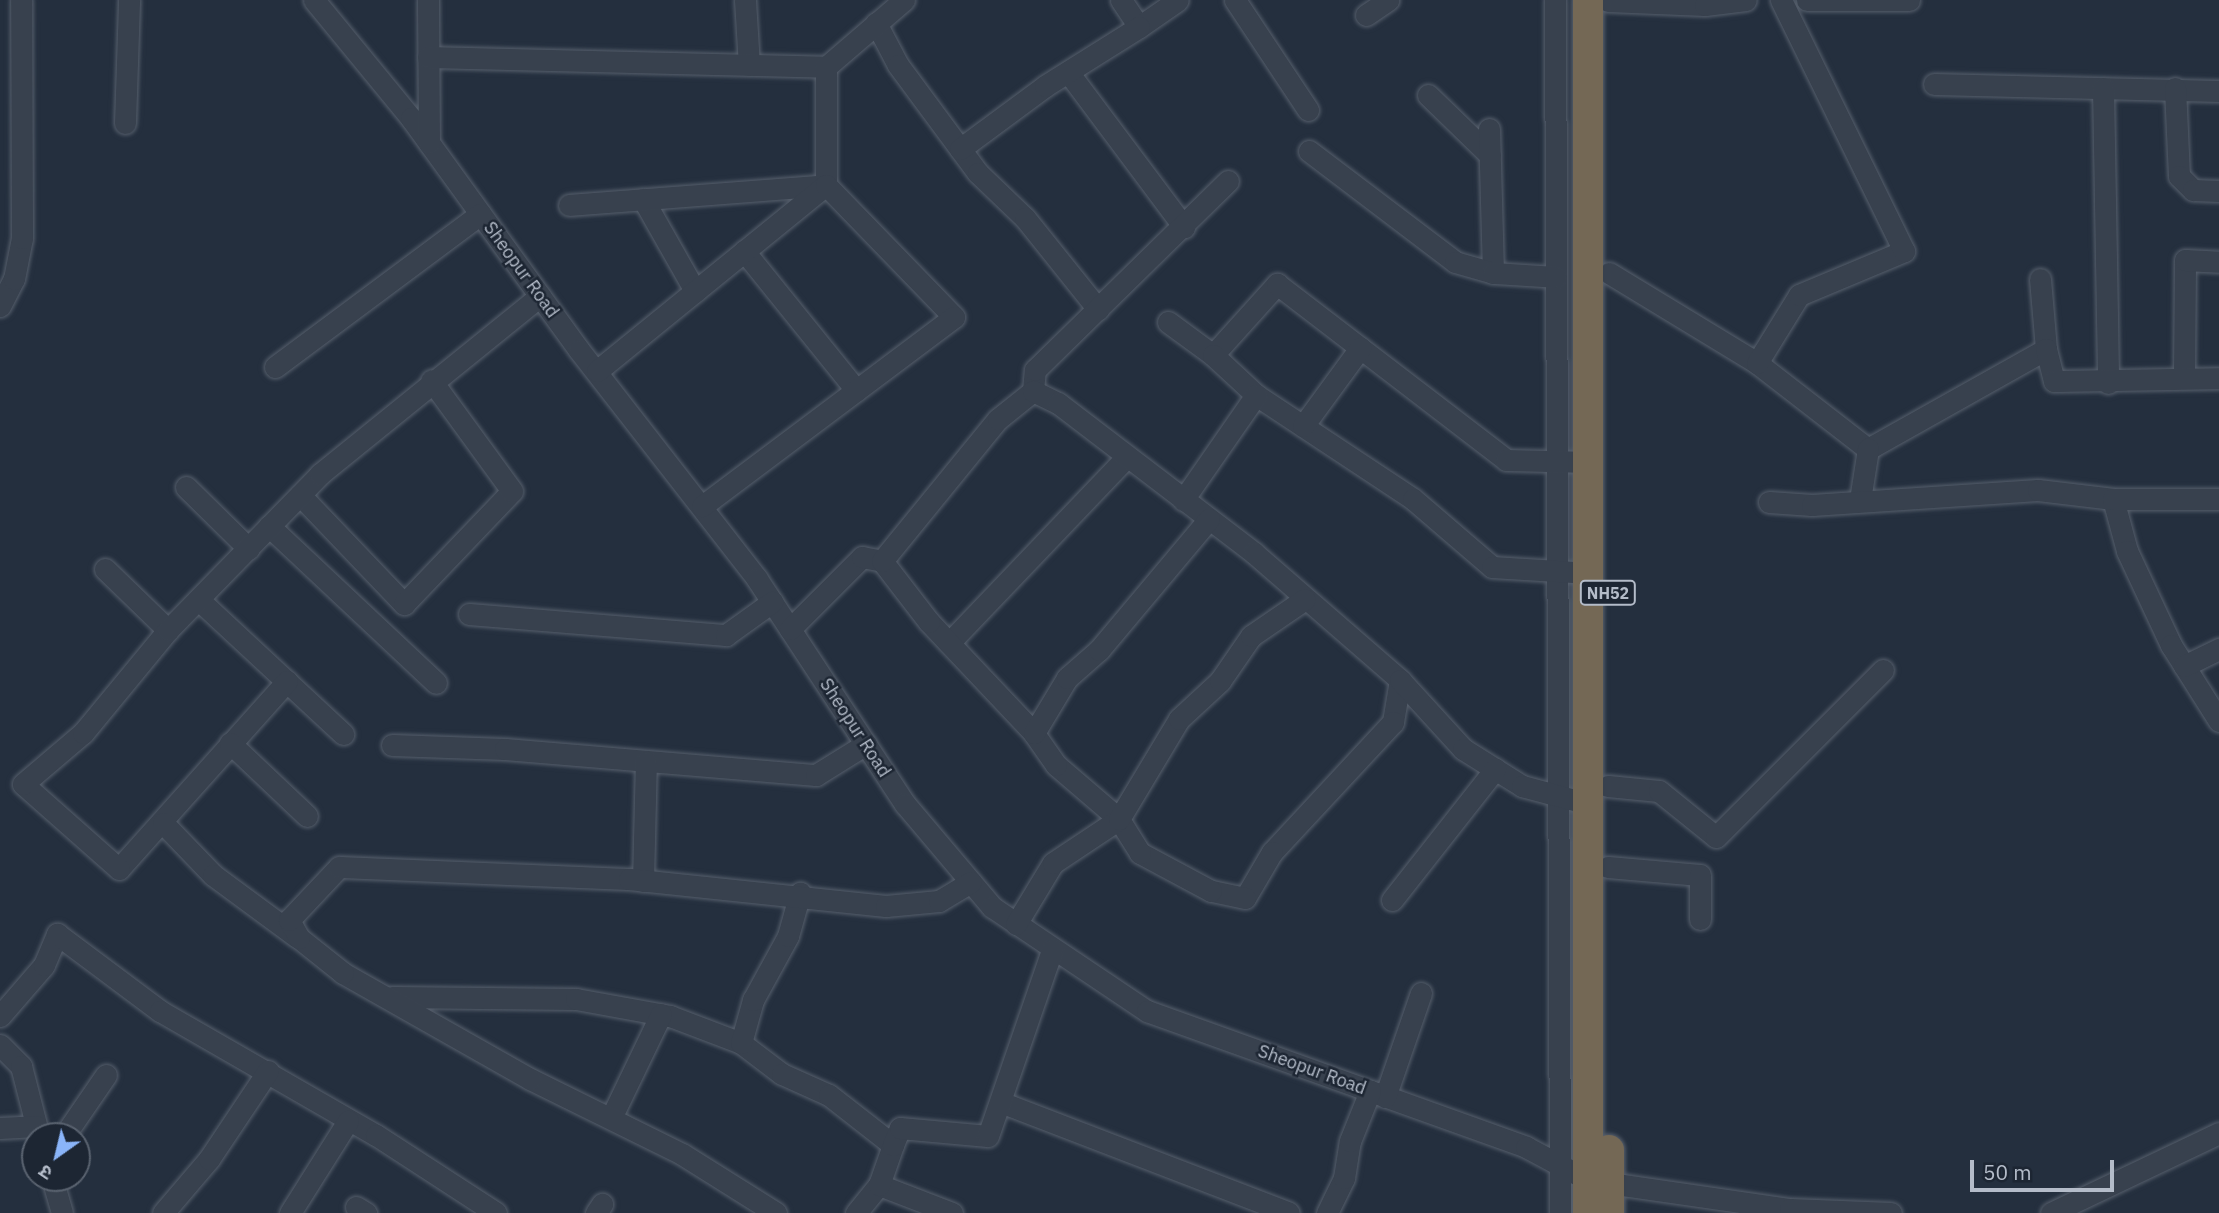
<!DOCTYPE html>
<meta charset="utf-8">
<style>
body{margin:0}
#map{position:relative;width:2219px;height:1213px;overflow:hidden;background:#242f3e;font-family:"IBM Plex Sans","Noto Sans Devanagari",sans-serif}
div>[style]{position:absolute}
.roads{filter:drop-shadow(0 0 2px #565f6c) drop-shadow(0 0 2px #565f6c)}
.minor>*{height:21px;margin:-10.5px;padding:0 10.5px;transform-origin:10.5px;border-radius:10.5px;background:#38414e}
.highway>*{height:30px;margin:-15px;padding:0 15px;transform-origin:15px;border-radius:15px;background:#746855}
span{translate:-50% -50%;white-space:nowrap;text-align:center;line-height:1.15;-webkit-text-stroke:5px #1d2633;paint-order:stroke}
.shield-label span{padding:2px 5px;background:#1d2633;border:2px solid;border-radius:5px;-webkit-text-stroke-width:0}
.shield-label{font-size:16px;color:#b4bcc9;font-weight:700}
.street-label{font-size:18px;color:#b4bcc9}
.north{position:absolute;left:21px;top:1122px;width:70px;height:70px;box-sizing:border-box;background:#1d2633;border:2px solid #59626f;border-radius:50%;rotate:214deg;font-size:19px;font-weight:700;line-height:28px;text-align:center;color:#b4bcc9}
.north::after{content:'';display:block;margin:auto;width:24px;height:32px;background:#8ab4f8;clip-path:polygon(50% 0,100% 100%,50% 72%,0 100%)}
.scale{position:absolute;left:1970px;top:1160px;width:144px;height:32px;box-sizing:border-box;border:4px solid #b4bcc9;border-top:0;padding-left:9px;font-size:21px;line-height:24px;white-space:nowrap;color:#b4bcc9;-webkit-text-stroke:5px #1d2633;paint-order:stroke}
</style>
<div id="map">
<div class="roads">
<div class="minor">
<div style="left:314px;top:0;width:153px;rotate:50.6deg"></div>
<div style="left:411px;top:118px;width:286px;rotate:54.1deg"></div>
<div style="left:579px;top:350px;width:290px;rotate:52.1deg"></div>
<div style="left:757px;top:579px;width:269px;rotate:56.7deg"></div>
<div style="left:905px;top:804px;width:135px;rotate:49.8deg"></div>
<div style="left:992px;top:907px;width:187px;rotate:33.9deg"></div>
<div style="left:1147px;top:1011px;width:403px;rotate:19.7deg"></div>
<div style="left:1526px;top:1147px;width:70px;rotate:28deg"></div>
<div style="left:1588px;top:1180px;width:204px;rotate:8.2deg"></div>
<div style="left:1790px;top:1209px;width:101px;rotate:2.3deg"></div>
<div style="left:428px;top:0;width:143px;rotate:89.6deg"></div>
<div style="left:745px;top:0;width:65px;rotate:86.5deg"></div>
<div style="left:1121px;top:0;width:32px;rotate:56deg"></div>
<div style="left:1139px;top:27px;width:47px;rotate:-34.7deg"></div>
<div style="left:1235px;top:0;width:132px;rotate:56.4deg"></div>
<div style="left:1555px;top:0;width:1213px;rotate:89.76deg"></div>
<div style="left:1807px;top:0;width:102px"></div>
<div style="left:1608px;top:1px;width:97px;rotate:2.4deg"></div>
<div style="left:1705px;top:5px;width:41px;rotate:-7deg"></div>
<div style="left:1366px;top:15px;width:27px;rotate:-34deg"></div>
<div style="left:876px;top:23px;width:47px;rotate:62.4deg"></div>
<div style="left:898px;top:65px;width:134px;rotate:53.5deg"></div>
<div style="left:978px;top:173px;width:65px;rotate:43.8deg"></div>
<div style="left:1025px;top:218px;width:117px;rotate:51.3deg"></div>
<div style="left:428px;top:57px;width:398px;rotate:1.4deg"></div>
<div style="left:826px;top:67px;width:103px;rotate:-40.7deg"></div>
<div style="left:1068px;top:72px;width:194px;rotate:53.2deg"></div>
<div style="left:1934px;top:84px;width:285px;rotate:1.4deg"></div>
<div style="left:2103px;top:88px;width:295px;rotate:89deg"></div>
<div style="left:2175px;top:88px;width:88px;rotate:87.4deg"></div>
<div style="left:2179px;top:176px;width:20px;rotate:45deg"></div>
<div style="left:2193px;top:190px;width:26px;rotate:2deg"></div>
<div style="left:1428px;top:95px;width:86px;rotate:44.1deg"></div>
<div style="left:125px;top:123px;width:123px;rotate:-88.1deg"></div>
<div style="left:1489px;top:129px;width:144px;rotate:88.4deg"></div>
<div style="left:960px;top:149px;width:106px;rotate:-36.5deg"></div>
<div style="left:1045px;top:86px;width:111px;rotate:-32.1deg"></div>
<div style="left:1309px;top:151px;width:183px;rotate:37.2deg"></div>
<div style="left:1455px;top:262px;width:40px;rotate:16deg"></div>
<div style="left:1493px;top:273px;width:63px;rotate:3.6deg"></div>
<div style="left:643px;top:199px;width:106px;rotate:60.5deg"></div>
<div style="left:569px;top:205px;width:258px;rotate:-4.4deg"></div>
<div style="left:826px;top:185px;width:118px;rotate:-90deg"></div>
<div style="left:744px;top:251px;width:179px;rotate:51.1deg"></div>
<div style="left:1609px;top:273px;width:173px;rotate:31.3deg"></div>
<div style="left:1757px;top:363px;width:140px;rotate:37.8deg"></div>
<div style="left:2040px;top:279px;width:70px;rotate:85.1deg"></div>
<div style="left:0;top:306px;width:30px;rotate:-63deg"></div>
<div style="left:14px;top:279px;width:42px;rotate:-79deg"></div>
<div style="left:22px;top:238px;width:238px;rotate:-90.2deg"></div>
<div style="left:1168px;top:322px;width:56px;rotate:36.3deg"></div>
<div style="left:1213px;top:355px;width:96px;rotate:-48deg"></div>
<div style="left:1277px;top:284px;width:289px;rotate:37.5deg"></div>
<div style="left:1506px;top:460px;width:85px;rotate:1.3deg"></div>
<div style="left:1213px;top:355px;width:59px;rotate:42.9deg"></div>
<div style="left:1256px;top:395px;width:188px;rotate:33.5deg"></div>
<div style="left:1413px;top:499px;width:104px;rotate:40.7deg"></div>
<div style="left:1492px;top:567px;width:98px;rotate:3.5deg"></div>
<div style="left:1757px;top:363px;width:80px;rotate:-58.3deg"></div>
<div style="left:1799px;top:295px;width:114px;rotate:-22.7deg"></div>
<div style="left:1904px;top:251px;width:280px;rotate:-116.1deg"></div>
<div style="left:275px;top:367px;width:256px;rotate:-36.7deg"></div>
<div style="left:597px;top:371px;width:295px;rotate:-39.1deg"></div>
<div style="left:826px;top:185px;width:184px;rotate:45.9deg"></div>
<div style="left:954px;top:317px;width:315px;rotate:143.1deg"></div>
<div style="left:2184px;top:377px;width:117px;rotate:-89.5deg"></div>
<div style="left:2185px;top:260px;width:34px;rotate:3deg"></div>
<div style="left:1033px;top:391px;width:21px;rotate:-85deg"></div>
<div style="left:1035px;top:370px;width:270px;rotate:-44.4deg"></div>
<div style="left:1303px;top:426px;width:97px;rotate:-53.8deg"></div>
<div style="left:1868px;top:449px;width:204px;rotate:-29.3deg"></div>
<div style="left:2046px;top:349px;width:33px;rotate:76deg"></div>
<div style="left:2054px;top:381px;width:165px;rotate:-1deg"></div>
<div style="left:186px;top:487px;width:88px;rotate:44.5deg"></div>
<div style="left:300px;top:495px;width:151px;rotate:46.3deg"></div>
<div style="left:404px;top:604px;width:156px;rotate:-46.3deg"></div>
<div style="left:512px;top:491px;width:137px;rotate:-126.1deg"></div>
<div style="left:2113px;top:499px;width:54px;rotate:74.9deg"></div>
<div style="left:2127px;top:551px;width:104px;rotate:64.9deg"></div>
<div style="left:2171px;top:645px;width:90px;rotate:57.7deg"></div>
<div style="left:1183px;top:500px;width:128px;rotate:-55.2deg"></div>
<div style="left:1860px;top:500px;width:52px;rotate:-81.1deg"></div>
<div style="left:1769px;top:502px;width:43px;rotate:4deg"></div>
<div style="left:1812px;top:505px;width:226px;rotate:-3.8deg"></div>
<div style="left:2038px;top:490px;width:76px;rotate:6.8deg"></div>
<div style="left:2113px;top:499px;width:106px"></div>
<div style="left:269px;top:526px;width:229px;rotate:43.2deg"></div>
<div style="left:105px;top:569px;width:88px;rotate:44.1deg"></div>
<div style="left:199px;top:600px;width:197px;rotate:42.9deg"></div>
<div style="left:469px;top:614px;width:258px;rotate:4.7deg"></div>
<div style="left:726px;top:635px;width:57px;rotate:-35.7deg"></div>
<div style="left:790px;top:629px;width:102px;rotate:-45deg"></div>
<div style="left:862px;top:557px;width:20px;rotate:11deg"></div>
<div style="left:949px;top:643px;width:257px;rotate:-46.3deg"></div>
<div style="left:2184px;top:666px;width:39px;rotate:-26deg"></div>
<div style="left:1400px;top:680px;width:43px;rotate:99.5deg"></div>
<div style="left:1393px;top:722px;width:178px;rotate:132.9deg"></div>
<div style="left:1272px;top:852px;width:53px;rotate:120.4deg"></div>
<div style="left:1245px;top:898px;width:35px;rotate:-168deg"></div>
<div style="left:1211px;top:891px;width:81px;rotate:-151.8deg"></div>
<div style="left:1140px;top:853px;width:40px;rotate:-122deg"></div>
<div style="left:1119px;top:819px;width:83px;rotate:-139.4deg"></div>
<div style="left:1056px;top:765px;width:39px;rotate:-125deg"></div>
<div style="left:1034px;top:733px;width:153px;rotate:-133.4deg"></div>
<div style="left:929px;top:622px;width:77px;rotate:-127.6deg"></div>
<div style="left:882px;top:561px;width:183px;rotate:-50.8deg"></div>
<div style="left:998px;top:419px;width:45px;rotate:-38.7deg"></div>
<div style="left:1033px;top:391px;width:28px;rotate:26deg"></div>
<div style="left:1058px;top:403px;width:247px;rotate:37.4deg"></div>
<div style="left:1254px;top:553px;width:194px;rotate:41deg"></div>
<div style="left:1400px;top:680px;width:93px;rotate:47.6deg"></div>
<div style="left:1463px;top:749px;width:70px;rotate:32.1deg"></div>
<div style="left:1522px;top:786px;width:69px;rotate:15deg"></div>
<div style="left:287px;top:681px;width:252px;rotate:131.8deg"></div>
<div style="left:119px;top:869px;width:128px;rotate:-138.5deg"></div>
<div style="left:23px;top:784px;width:79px;rotate:-40.4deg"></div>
<div style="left:83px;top:733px;width:134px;rotate:-50.5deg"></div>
<div style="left:168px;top:630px;width:218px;rotate:-45.7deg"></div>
<div style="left:320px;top:474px;width:283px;rotate:-39deg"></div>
<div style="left:1034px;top:733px;width:64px;rotate:-59deg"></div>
<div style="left:1067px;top:678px;width:43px;rotate:-41.2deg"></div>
<div style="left:1099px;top:650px;width:171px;rotate:-50deg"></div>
<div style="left:230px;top:743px;width:106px;rotate:43.5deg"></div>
<div style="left:392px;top:745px;width:113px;rotate:2deg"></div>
<div style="left:505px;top:749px;width:312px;rotate:4.8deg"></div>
<div style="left:816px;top:775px;width:59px;rotate:-31.8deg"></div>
<div style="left:1608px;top:786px;width:51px;rotate:5.6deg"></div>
<div style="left:1659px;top:791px;width:73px;rotate:38.9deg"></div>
<div style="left:1716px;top:837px;width:236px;rotate:-45deg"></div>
<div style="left:163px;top:823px;width:72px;rotate:46.1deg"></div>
<div style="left:213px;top:875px;width:104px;rotate:36.4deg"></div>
<div style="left:1608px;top:867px;width:92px;rotate:5deg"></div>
<div style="left:1700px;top:875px;width:44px;rotate:90deg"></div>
<div style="left:643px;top:881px;width:119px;rotate:-88.6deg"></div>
<div style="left:1392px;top:900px;width:167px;rotate:-51.8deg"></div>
<div style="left:1016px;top:924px;width:71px;rotate:-58.8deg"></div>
<div style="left:1053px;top:863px;width:79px;rotate:-33.7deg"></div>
<div style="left:1119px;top:819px;width:117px;rotate:-59deg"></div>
<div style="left:1179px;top:719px;width:56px;rotate:-42.8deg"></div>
<div style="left:1220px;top:681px;width:55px;rotate:-55.4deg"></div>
<div style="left:1251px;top:636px;width:65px;rotate:-34.4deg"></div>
<div style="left:392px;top:997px;width:184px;rotate:0.6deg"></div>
<div style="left:576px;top:999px;width:96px;rotate:10.3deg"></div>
<div style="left:670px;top:1016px;width:76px;rotate:20.8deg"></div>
<div style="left:741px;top:1043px;width:51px;rotate:37.1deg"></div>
<div style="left:782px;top:1074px;width:51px;rotate:24.1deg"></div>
<div style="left:829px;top:1095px;width:81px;rotate:38deg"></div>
<div style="left:0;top:1016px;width:67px;rotate:-49.2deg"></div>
<div style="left:44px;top:965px;width:34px;rotate:-67deg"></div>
<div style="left:57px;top:934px;width:129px;rotate:36.8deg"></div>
<div style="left:160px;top:1011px;width:249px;rotate:29.9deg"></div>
<div style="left:376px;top:1135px;width:143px;rotate:33deg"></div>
<div style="left:741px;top:1043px;width:45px;rotate:-74.4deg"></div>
<div style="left:753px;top:1000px;width:73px;rotate:-61.3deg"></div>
<div style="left:788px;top:936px;width:45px;rotate:-74.4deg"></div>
<div style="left:0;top:1045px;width:30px;rotate:45deg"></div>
<div style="left:21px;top:1066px;width:72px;rotate:75.6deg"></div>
<div style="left:1385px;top:1097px;width:110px;rotate:-70.9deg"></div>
<div style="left:1003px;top:1103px;width:306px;rotate:21deg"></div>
<div style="left:611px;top:1118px;width:115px;rotate:-64.3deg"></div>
<div style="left:0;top:1128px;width:36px;rotate:-3deg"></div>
<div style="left:64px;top:1136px;width:74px;rotate:-55.5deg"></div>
<div style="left:52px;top:1178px;width:36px;rotate:74deg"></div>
<div style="left:356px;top:1207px;width:12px;rotate:31deg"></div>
<div style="left:163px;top:1213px;width:71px;rotate:-49.6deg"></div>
<div style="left:209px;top:1159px;width:106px;rotate:-56.2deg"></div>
<div style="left:290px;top:1213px;width:109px;rotate:-57.8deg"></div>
<div style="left:596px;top:1213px;width:11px;rotate:-56deg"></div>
<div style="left:776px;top:1213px;width:111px;rotate:-147.9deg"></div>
<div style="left:682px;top:1154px;width:169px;rotate:-153.7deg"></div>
<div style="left:530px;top:1079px;width:215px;rotate:-150.5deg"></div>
<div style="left:343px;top:973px;width:56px;rotate:-141.5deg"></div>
<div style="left:299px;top:938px;width:21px;rotate:-119deg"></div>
<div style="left:289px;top:920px;width:73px;rotate:-46.7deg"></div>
<div style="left:339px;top:867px;width:290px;rotate:2.4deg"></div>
<div style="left:629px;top:879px;width:258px;rotate:6deg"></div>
<div style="left:886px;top:906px;width:53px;rotate:-5.4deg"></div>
<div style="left:939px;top:901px;width:37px;rotate:-31deg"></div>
<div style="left:856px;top:1213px;width:36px;rotate:-51deg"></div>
<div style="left:952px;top:1213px;width:78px;rotate:-159deg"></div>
<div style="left:879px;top:1185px;width:42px;rotate:-70.7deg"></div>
<div style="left:893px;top:1145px;width:18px;rotate:-68deg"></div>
<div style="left:900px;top:1128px;width:88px;rotate:5.2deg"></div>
<div style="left:988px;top:1136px;width:197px;rotate:-71deg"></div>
<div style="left:1327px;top:1213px;width:39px;rotate:-64deg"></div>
<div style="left:1344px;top:1178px;width:37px;rotate:-81deg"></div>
<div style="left:1350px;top:1141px;width:54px;rotate:-68.2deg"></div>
<div style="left:2051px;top:1213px;width:186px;rotate:-25.5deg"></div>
</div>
<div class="highway">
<div style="left:1588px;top:0;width:1213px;rotate:90deg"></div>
<div style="left:1609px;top:1150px;width:63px;rotate:90deg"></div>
</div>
</div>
<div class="shield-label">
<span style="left:1608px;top:593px">NH52</span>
</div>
<div class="street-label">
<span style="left:521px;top:270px;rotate:54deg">Sheopur Road</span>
<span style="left:855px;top:728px;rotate:57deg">Sheopur Road</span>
<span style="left:1312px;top:1070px;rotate:20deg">Sheopur Road</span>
</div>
<div class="north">उ</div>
<div class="scale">50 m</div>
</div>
